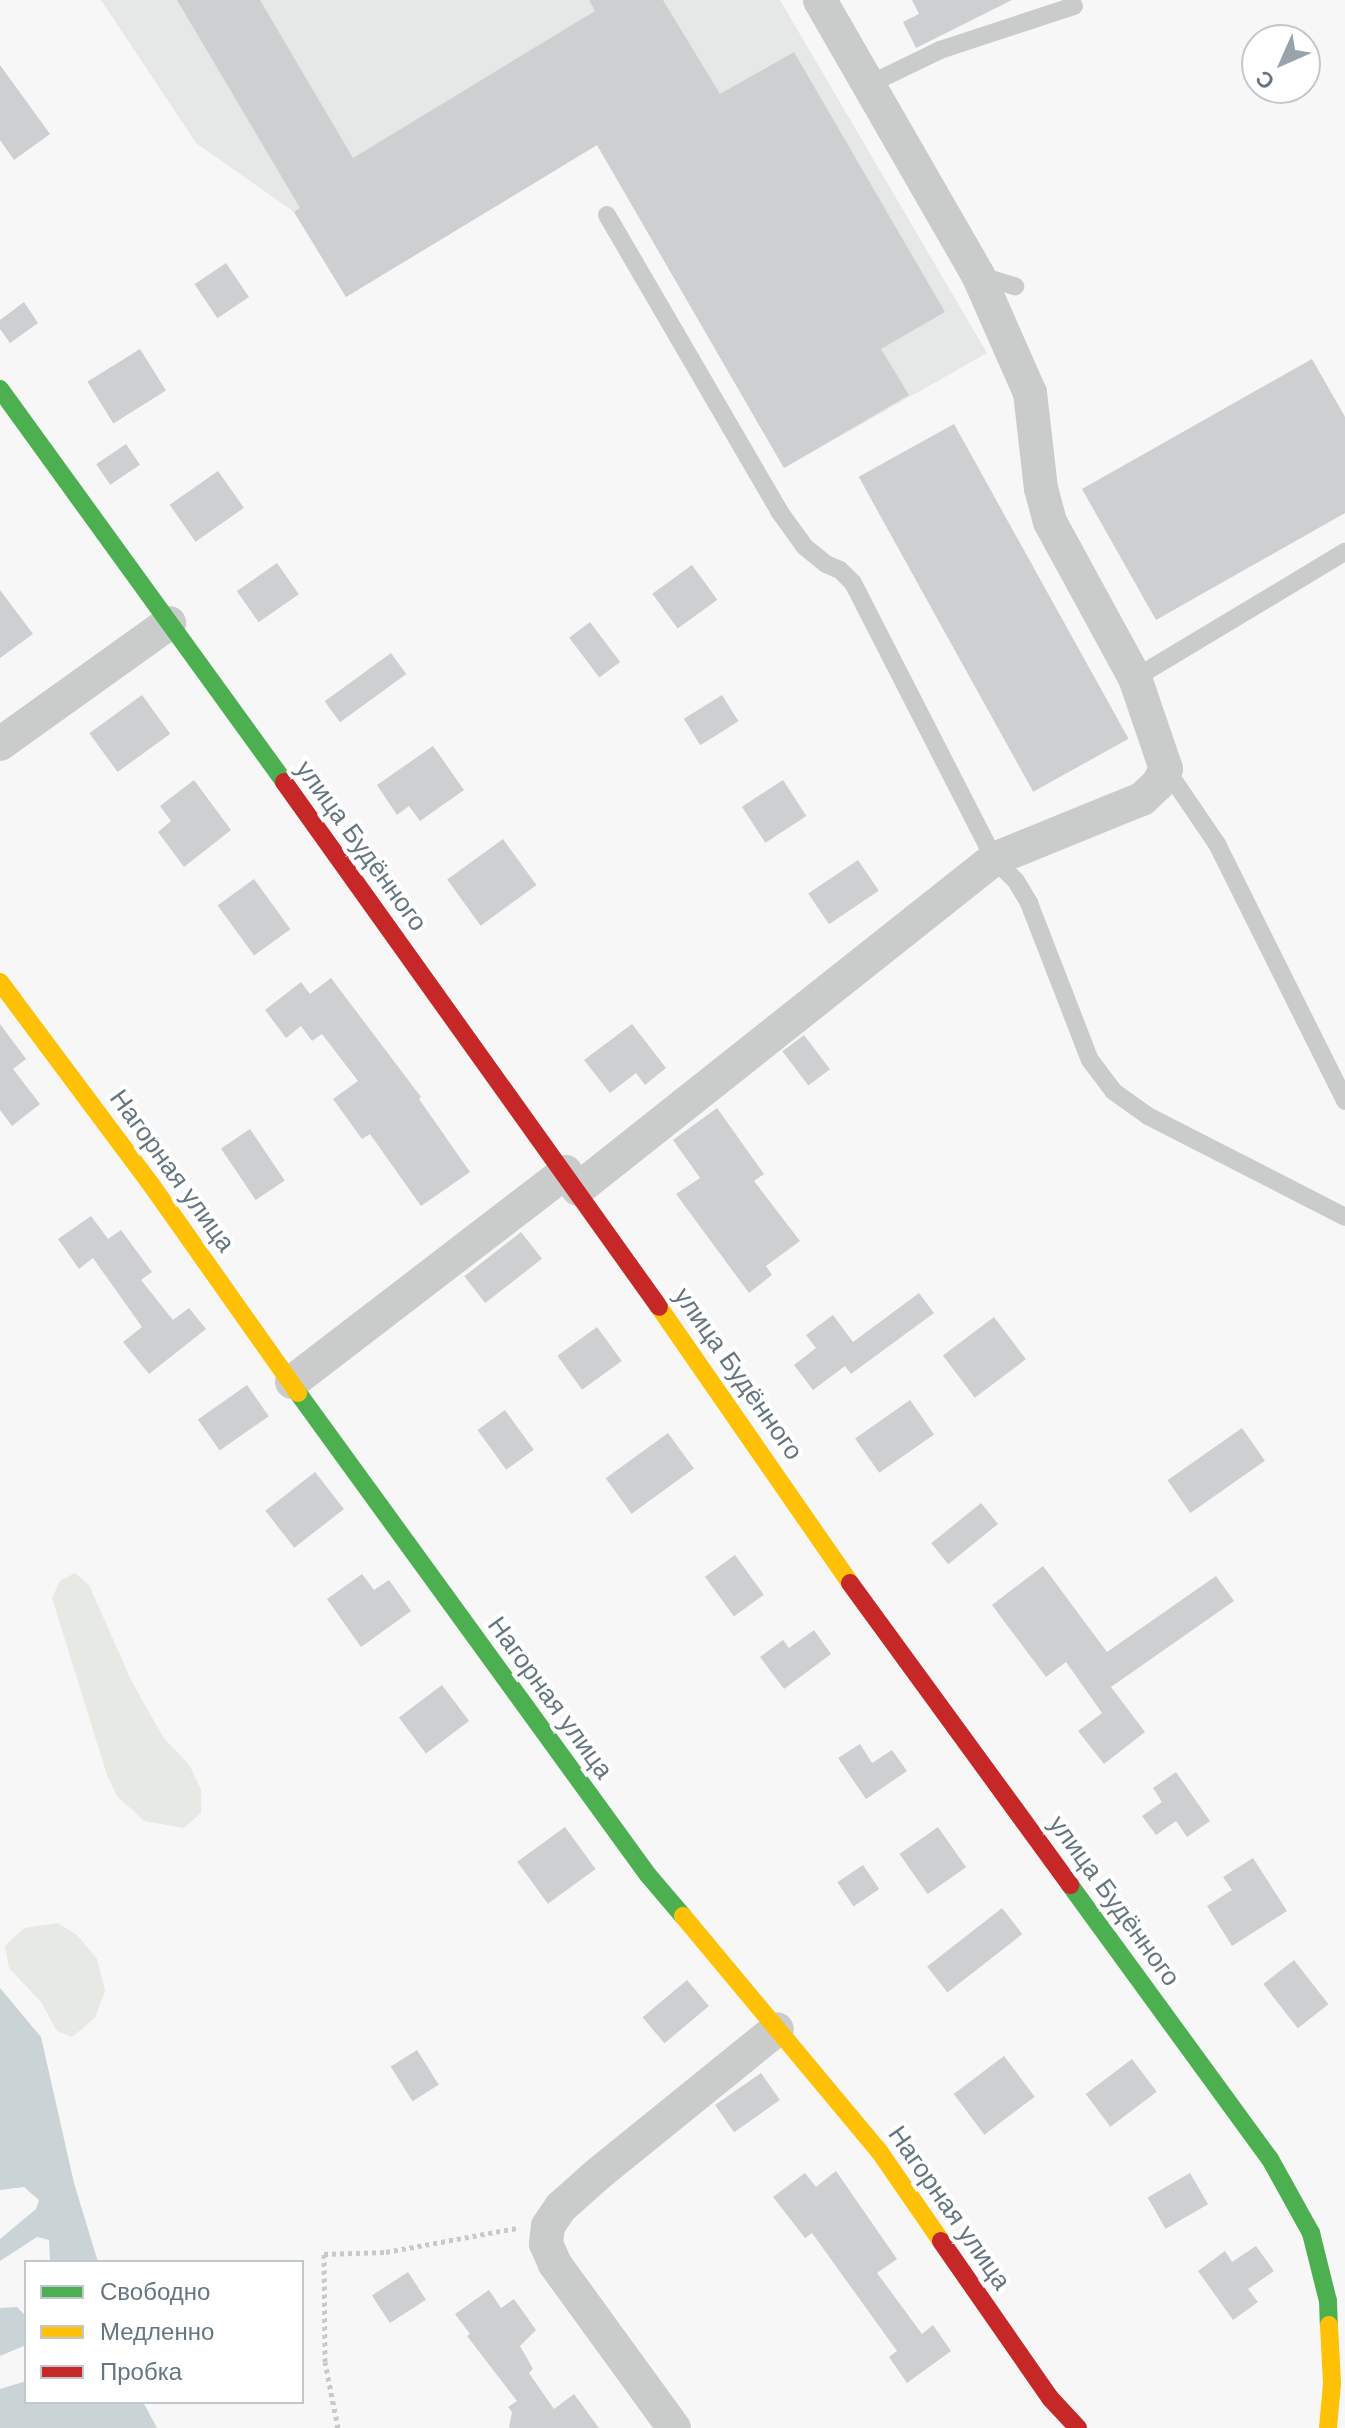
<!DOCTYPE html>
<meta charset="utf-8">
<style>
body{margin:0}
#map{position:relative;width:1345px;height:2428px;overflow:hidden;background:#f7f7f7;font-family:Arial,sans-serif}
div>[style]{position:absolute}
.built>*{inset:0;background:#e6e8e7}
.green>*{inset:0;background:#e6e9e4}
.water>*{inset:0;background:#cad4d6}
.building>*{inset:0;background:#cecfd0;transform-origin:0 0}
.path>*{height:5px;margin-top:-2.5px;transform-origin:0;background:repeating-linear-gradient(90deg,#c8c9ca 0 4px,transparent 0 8px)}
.lane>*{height:18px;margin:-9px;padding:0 9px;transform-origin:9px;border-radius:9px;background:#cacccc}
.street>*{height:34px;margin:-17px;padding:0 17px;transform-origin:17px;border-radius:17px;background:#cacccc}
.fast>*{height:18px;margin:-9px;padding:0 9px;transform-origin:9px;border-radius:9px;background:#4caf50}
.slow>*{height:18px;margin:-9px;padding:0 9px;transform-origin:9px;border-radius:9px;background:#ffc107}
.jam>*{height:18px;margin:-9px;padding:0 9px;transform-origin:9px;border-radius:9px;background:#c62828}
span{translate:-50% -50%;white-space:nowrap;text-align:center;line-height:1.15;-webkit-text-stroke:8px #fff;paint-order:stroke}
.street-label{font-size:26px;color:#657680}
.legend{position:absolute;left:24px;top:2260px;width:280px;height:144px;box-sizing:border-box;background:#fff;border:2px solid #c1c8cc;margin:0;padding:10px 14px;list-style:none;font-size:24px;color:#657680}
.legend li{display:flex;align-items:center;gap:16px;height:40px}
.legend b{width:40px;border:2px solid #c1c8cc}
.north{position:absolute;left:1241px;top:24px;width:80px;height:80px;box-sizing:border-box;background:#fff;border:2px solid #c1c8cc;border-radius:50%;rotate:225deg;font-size:22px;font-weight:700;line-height:32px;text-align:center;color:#657680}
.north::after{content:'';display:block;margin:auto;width:28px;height:36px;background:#98a3aa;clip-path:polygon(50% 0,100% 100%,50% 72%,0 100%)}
</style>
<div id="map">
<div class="built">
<div style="clip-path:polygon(101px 0,780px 0,987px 353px,784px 468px,597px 145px,346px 297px,294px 212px,196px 143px)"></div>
</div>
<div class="green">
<div style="clip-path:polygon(75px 1573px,89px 1585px,132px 1682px,163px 1737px,190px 1766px,201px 1790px,201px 1813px,184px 1828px,144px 1821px,117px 1796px,107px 1775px,52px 1598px,60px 1581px)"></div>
<div style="clip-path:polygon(58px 1923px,77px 1935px,97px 1959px,105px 1991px,95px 2018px,72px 2037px,57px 2031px,41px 2002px,9px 1968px,5px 1946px,24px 1928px)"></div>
</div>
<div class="water">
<div style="clip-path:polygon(0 1988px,41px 2037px,74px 2183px,98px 2262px,50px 2262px,49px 2240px,37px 2237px,0 2261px,0 2239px,36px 2209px,39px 2200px,24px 2187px,0 2190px)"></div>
<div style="clip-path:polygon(17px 2307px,26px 2316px,26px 2345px,0 2356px,0 2308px)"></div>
<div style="clip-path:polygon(26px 2381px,26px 2402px,143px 2402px,157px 2428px,0 2428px,0 2389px)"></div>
</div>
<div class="building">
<div style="clip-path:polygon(177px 0,260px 0,353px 158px,595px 11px,589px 0,663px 0,720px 94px,794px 52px,945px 312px,881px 349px,909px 395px,784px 468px,597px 145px,346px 297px,294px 212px,300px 208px)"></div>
<div style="clip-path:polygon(912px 0,1012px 0,916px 48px,903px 22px,919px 14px)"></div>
<div style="clip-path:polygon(0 65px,50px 134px,14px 160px,0 140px)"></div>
<div style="left:226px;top:263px;width:41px;height:38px;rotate:56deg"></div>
<div style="clip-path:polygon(24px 302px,38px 323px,10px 343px,0 329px,0 320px)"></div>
<div style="left:140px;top:349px;width:49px;height:62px;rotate:58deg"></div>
<div style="clip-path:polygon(1312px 359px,1345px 417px,1345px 513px,1156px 620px,1082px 489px)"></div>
<div style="left:954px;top:424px;width:360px;height:109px;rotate:61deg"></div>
<div style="left:126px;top:444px;width:25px;height:36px;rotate:56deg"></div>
<div style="left:218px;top:471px;width:45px;height:59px;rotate:55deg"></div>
<div style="left:277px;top:563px;width:38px;height:49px;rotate:55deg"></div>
<div style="left:692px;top:565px;width:43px;height:49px;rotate:54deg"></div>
<div style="clip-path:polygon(0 590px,33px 634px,0 658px)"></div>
<div style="left:590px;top:622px;width:50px;height:26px;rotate:53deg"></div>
<div style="left:391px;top:653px;width:26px;height:82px;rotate:54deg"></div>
<div style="left:142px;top:695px;width:48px;height:65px;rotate:54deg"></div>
<div style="left:722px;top:695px;width:31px;height:45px;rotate:58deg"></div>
<div style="clip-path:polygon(433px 746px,464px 790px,420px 821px,409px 806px,397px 815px,377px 785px)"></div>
<div style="clip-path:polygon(194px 780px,231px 830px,184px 867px,158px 832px,171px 821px,160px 806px)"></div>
<div style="left:783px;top:780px;width:43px;height:49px;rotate:57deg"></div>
<div style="left:503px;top:839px;width:57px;height:69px;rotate:54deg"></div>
<div style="left:858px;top:860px;width:37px;height:60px;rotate:56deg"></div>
<div style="left:254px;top:879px;width:62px;height:45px;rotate:54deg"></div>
<div style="clip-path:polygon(331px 978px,421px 1097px,419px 1099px,470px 1172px,421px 1206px,370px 1134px,362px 1139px,333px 1099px,358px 1081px,322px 1034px,312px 1041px,301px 1026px,286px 1038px,265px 1010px,301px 982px,310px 994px)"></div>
<div style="clip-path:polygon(0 1024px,26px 1059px,13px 1069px,40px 1104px,12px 1126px,0 1110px)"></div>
<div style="clip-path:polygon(632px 1024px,666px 1068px,645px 1085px,636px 1073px,610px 1093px,584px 1060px)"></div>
<div style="left:804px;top:1035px;width:43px;height:27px;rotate:53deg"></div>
<div style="clip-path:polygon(717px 1108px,764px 1174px,754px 1181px,800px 1241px,766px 1266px,772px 1275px,749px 1293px,676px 1194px,700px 1178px,673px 1140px)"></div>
<div style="left:250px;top:1129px;width:62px;height:35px;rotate:56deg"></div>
<div style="clip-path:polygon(91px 1216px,108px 1239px,121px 1230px,152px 1272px,141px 1280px,173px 1320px,189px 1308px,206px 1329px,149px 1374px,123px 1342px,142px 1327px,93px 1258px,79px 1269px,58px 1239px)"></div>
<div style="left:521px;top:1232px;width:34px;height:72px;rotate:52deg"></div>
<div style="clip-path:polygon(919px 1293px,934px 1313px,851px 1374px,845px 1366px,813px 1390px,794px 1365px,816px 1348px,806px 1335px,833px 1315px,853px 1342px)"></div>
<div style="left:994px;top:1317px;width:53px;height:64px;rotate:53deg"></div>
<div style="left:597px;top:1327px;width:42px;height:49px;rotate:54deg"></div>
<div style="left:247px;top:1385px;width:38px;height:60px;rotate:55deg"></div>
<div style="left:910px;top:1400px;width:42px;height:67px;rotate:55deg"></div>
<div style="left:505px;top:1410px;width:49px;height:34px;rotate:54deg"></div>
<div style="left:1242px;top:1428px;width:40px;height:91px;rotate:55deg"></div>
<div style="left:668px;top:1433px;width:44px;height:77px;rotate:54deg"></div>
<div style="left:315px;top:1472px;width:47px;height:63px;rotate:52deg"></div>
<div style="left:981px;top:1503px;width:27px;height:64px;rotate:51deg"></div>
<div style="left:735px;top:1555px;width:49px;height:37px;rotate:54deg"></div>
<div style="clip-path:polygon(1043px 1566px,1107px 1652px,1216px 1576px,1234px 1601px,1111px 1687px,1145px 1732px,1104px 1764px,1078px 1731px,1102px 1713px,1066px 1662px,1046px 1677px,992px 1605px)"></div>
<div style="clip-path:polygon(362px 1574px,374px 1590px,389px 1580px,411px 1611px,361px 1647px,327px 1599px)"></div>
<div style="clip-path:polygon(814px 1630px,831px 1654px,784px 1689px,760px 1657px,783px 1640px,789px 1648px)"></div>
<div style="left:442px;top:1685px;width:45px;height:54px;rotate:53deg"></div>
<div style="clip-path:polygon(860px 1744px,872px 1763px,892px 1750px,907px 1771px,866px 1799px,838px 1758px)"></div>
<div style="clip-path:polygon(1176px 1772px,1210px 1821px,1187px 1837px,1176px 1821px,1156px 1835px,1142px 1816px,1162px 1802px,1153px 1788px)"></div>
<div style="left:565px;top:1827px;width:52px;height:59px;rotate:54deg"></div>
<div style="left:938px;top:1827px;width:49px;height:47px;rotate:55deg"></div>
<div style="clip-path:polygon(1253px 1858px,1287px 1911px,1232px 1946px,1207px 1906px,1232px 1890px,1223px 1877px)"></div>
<div style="left:863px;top:1865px;width:29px;height:31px;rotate:56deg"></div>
<div style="left:1002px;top:1908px;width:33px;height:95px;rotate:52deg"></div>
<div style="left:1294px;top:1960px;width:56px;height:39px;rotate:52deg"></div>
<div style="left:687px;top:1980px;width:34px;height:58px;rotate:50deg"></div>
<div style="left:417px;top:2050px;width:41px;height:31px;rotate:58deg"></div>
<div style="left:1004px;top:2056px;width:51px;height:63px;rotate:53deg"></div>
<div style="left:1132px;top:2059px;width:41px;height:58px;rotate:53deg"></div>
<div style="left:761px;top:2073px;width:33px;height:56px;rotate:55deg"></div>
<div style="clip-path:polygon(836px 2171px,897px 2259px,877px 2273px,922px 2334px,933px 2325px,951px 2351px,907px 2383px,889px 2357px,897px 2351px,812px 2233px,805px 2238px,773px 2197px,805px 2173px,816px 2187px)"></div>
<div style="left:1190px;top:2173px;width:36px;height:49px;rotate:60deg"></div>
<div style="clip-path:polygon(1256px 2246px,1274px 2271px,1248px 2289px,1258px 2302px,1233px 2320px,1198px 2271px,1225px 2251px,1232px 2262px)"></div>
<div style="left:408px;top:2272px;width:33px;height:43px;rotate:57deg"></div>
<div style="clip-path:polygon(489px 2290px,501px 2308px,514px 2299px,536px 2330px,520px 2346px,533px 2369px,529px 2373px,554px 2409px,574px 2394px,599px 2428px,509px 2428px,512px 2412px,508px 2407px,517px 2401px,467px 2336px,470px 2334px,455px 2314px)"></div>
</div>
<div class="path">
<div style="left:338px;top:2428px;width:67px;rotate:-101.1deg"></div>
<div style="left:325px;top:2362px;width:108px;rotate:-90.5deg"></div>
<div style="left:324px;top:2254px;width:62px;rotate:-1.8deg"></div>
<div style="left:386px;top:2252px;width:133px;rotate:-10.4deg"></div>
</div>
<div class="lane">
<div style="left:868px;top:85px;width:80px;rotate:-25.9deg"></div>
<div style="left:940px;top:50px;width:141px;rotate:-18.2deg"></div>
<div style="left:607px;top:215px;width:342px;rotate:59.8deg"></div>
<div style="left:779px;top:511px;width:44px;rotate:54.2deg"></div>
<div style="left:805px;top:547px;width:27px;rotate:39deg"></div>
<div style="left:826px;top:564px;width:15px;rotate:23deg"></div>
<div style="left:840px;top:570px;width:18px;rotate:45deg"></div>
<div style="left:853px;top:583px;width:310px;rotate:62.9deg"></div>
<div style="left:994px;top:859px;width:31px;rotate:45deg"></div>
<div style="left:1016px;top:881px;width:26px;rotate:59deg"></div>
<div style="left:1029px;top:903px;width:168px;rotate:68.8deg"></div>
<div style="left:1090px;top:1060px;width:39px;rotate:53deg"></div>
<div style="left:1113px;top:1091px;width:43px;rotate:35.5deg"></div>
<div style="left:1148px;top:1116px;width:221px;rotate:27.1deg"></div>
<div style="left:978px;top:275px;width:39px;rotate:17deg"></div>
<div style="left:1135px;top:678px;width:245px;rotate:-31deg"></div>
<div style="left:1166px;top:769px;width:91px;rotate:55.8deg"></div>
<div style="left:1217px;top:844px;width:287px;rotate:63.5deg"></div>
</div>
<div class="street">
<div style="left:0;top:744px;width:208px;rotate:-35.6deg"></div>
<div style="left:578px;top:1189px;width:531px;rotate:-38.42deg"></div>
<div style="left:994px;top:859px;width:160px;rotate:-22.1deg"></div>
<div style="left:1142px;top:799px;width:22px;rotate:-43deg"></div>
<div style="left:1158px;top:784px;width:17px;rotate:-62deg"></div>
<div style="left:1166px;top:769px;width:96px;rotate:-108.8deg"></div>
<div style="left:1135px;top:678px;width:178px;rotate:-118.6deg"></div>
<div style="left:1050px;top:522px;width:34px;rotate:-105deg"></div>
<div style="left:1041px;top:489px;width:97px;rotate:-96.5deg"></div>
<div style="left:1030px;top:393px;width:129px;rotate:-113.8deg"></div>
<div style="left:978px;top:275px;width:317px;rotate:-119.9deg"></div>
<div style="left:292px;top:1382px;width:345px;rotate:-37.5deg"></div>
<div style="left:674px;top:2428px;width:203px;rotate:-126deg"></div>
<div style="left:555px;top:2264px;width:22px;rotate:-114deg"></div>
<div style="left:546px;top:2244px;width:18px;rotate:-84deg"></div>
<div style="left:548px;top:2226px;width:23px;rotate:-56deg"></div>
<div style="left:561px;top:2207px;width:50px;rotate:-41.7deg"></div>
<div style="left:598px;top:2174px;width:230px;rotate:-39deg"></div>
</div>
<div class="fast">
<div style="left:0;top:389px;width:485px;rotate:54.1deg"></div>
<div style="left:298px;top:1393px;width:596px;rotate:54.02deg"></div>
<div style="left:648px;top:1875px;width:54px;rotate:49.5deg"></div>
<div style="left:1070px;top:1885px;width:339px;rotate:53.9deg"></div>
<div style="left:1270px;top:2159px;width:85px;rotate:61deg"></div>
<div style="left:1311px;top:2233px;width:70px;rotate:76deg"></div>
<div style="left:1328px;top:2301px;width:24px;rotate:88deg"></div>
</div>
<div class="slow">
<div style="left:0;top:982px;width:251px;rotate:53.3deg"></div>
<div style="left:150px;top:1183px;width:257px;rotate:54.8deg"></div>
<div style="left:659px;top:1307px;width:336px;rotate:55.3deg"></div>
<div style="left:683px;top:1916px;width:306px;rotate:50.2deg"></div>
<div style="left:879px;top:2151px;width:109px;rotate:55.4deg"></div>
<div style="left:1328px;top:2428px;width:45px;rotate:-84.9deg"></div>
<div style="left:1332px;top:2383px;width:58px;rotate:-93deg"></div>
</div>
<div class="jam">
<div style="left:284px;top:782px;width:645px;rotate:54.46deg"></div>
<div style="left:850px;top:1583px;width:374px;rotate:53.9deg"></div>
<div style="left:941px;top:2241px;width:191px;rotate:55.2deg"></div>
<div style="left:1050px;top:2398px;width:41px;rotate:47deg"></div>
</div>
<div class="street-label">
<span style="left:361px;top:846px;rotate:54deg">улица Будённого</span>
<span style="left:172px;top:1171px;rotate:54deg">Нагорная улица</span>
<span style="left:738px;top:1374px;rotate:55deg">улица Будённого</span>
<span style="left:550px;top:1698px;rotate:54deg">Нагорная улица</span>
<span style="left:1114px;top:1901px;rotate:54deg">улица Будённого</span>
<span style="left:949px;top:2208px;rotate:55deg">Нагорная улица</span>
</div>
<ul class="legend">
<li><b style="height:10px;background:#4caf50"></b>Свободно</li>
<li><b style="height:10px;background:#ffc107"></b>Медленно</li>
<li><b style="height:10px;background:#c62828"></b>Пробка</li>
</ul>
<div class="north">С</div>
</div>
